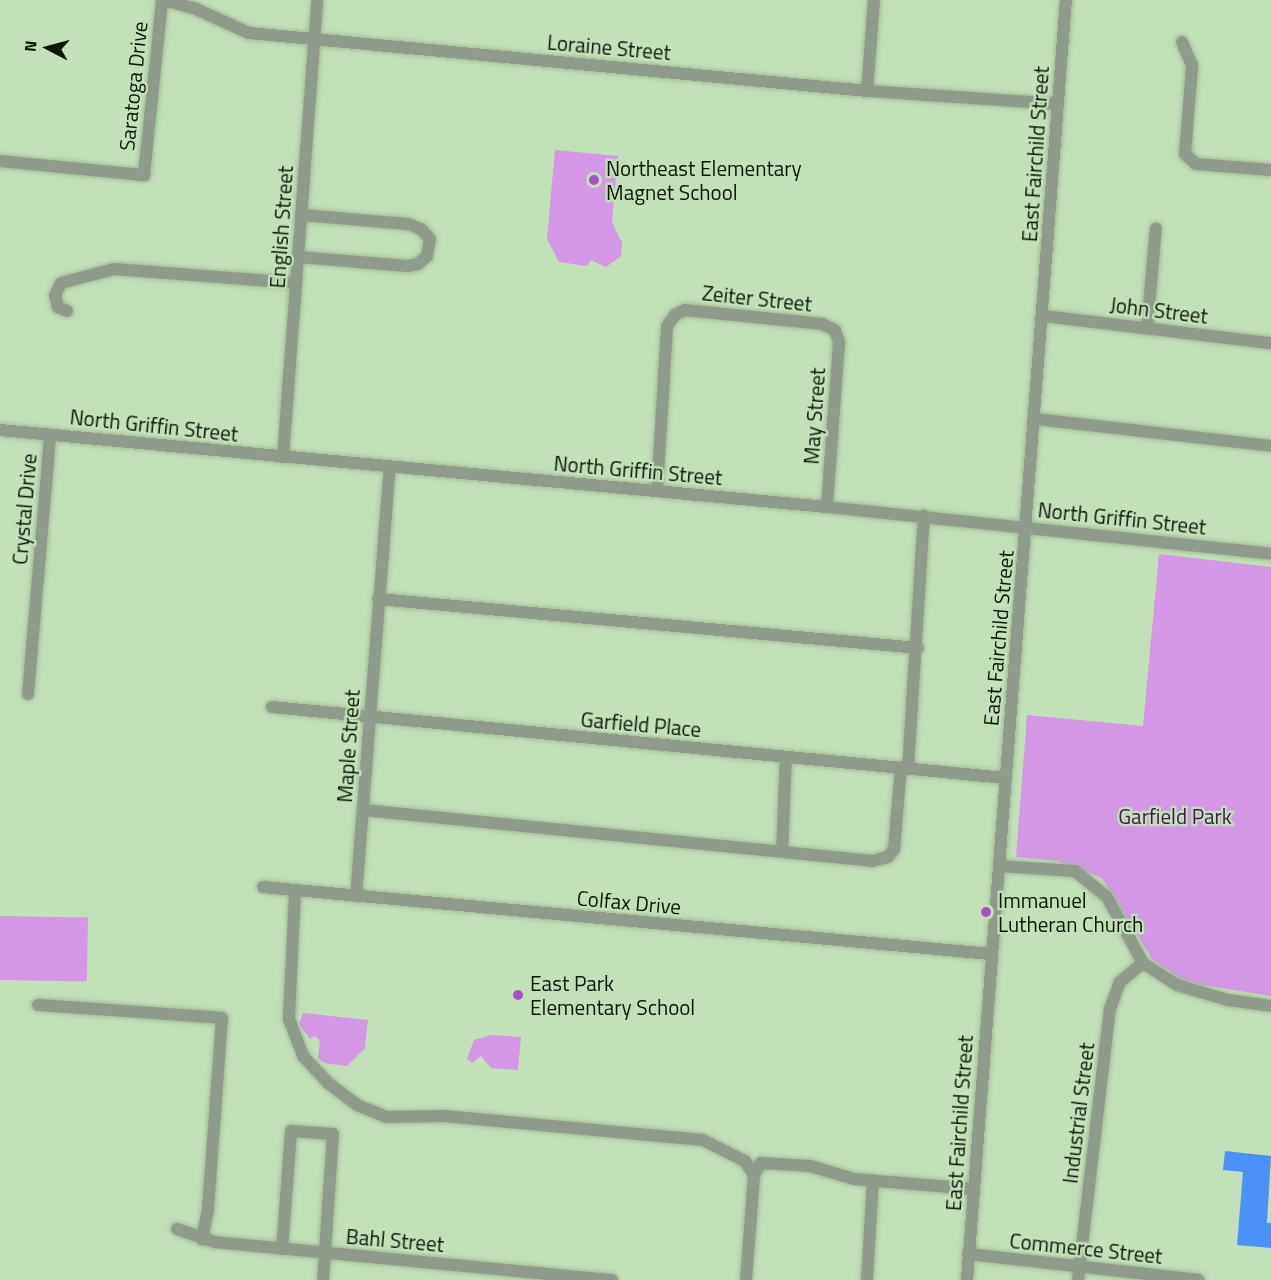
<!DOCTYPE html>
<style>
body{margin:0}
#map{position:relative;width:1271px;height:1280px;overflow:hidden;background:#c3e1b9;font-family:"Titillium Web",sans-serif}
div>[style]{position:absolute}
.green>*{inset:0;background:#d397e5;transform-origin:0 0}
.water>*{inset:0;background:#4b91f7}
.roads{filter:drop-shadow(0 0 2px #a2bd99) drop-shadow(0 0 2px #a2bd99)}
.minor>*{height:12px;margin:-6px;padding:0 6px;transform-origin:6px;border-radius:6px;background:#8f9c8b}
.dots>*{width:16px;height:16px;translate:-50% -50%;box-sizing:border-box;border:3px solid #c3e1b9;border-radius:50%}
span{translate:-50% -50%;white-space:nowrap;text-align:center;line-height:1.15;-webkit-text-stroke:4.5px #c3e1b9;paint-order:stroke}
.street-label{font-size:21px;color:#0c1709}
.poi-label{font-size:21px;color:#0c1709}
.left{translate:0 -50%;text-align:left}
.park-label{font-size:21px;color:#471455}
.north{position:absolute;left:18px;top:18px;width:60px;height:60px;-webkit-text-stroke:4px #c3e1b9;paint-order:stroke;rotate:276deg;font-size:16px;font-weight:700;line-height:24px;text-align:center;color:#0c1709}
.north::after{content:'';display:block;margin:auto;width:21px;height:27px;background:#0c1709;clip-path:polygon(50% 0,100% 100%,50% 72%,0 100%)}
</style>
<div id="map">
<div class="green">
<div style="clip-path:polygon(555px 150px,618px 156px,612px 222px,622px 243px,621px 256px,606px 267px,591px 260px,587px 266px,559px 262px,547px 239px)"></div>
<div style="clip-path:polygon(1159px 554px,1271px 567px,1271px 996px,1184px 982px,1152px 959px,1102px 878px,1057px 861px,1016px 857px,1027px 715px,1143px 726px)"></div>
<div style="left:0;top:916px;width:88px;height:64px;rotate:1deg"></div>
<div style="clip-path:polygon(303px 1013px,368px 1020px,365px 1048px,347px 1066px,324px 1063px,318px 1058px,320px 1041px,315px 1036px,310px 1039px,299px 1024px)"></div>
<div style="clip-path:polygon(491px 1035px,521px 1037px,518px 1070px,491px 1068px,481px 1056px,472px 1063px,467px 1059px,474px 1040px)"></div>
</div>
<div class="water">
<div style="clip-path:polygon(1225px 1151px,1271px 1156px,1267px 1223px,1271px 1223px,1271px 1248px,1237px 1245px,1243px 1172px,1223px 1170px)"></div>
</div>
<div class="roads">
<div class="minor">
<div style="left:163px;top:0;width:34px;rotate:15deg"></div>
<div style="left:196px;top:9px;width:58px;rotate:24.4deg"></div>
<div style="left:249px;top:33px;width:621px;rotate:5.36deg"></div>
<div style="left:867px;top:91px;width:190px;rotate:3.9deg"></div>
<div style="left:1182px;top:42px;width:26px;rotate:67deg"></div>
<div style="left:1192px;top:66px;width:88px;rotate:94.5deg"></div>
<div style="left:1185px;top:154px;width:15px;rotate:42deg"></div>
<div style="left:1196px;top:164px;width:75px;rotate:4.6deg"></div>
<div style="left:867px;top:91px;width:91px;rotate:-85.6deg"></div>
<div style="left:0;top:161px;width:145px;rotate:5.6deg"></div>
<div style="left:144px;top:175px;width:176px;rotate:-84.1deg"></div>
<div style="left:298px;top:257px;width:110px;rotate:4.7deg"></div>
<div style="left:408px;top:266px;width:10px;rotate:-11deg"></div>
<div style="left:418px;top:264px;width:12px;rotate:-42deg"></div>
<div style="left:427px;top:256px;width:17px;rotate:-80deg"></div>
<div style="left:430px;top:239px;width:13px;rotate:-132deg"></div>
<div style="left:421px;top:229px;width:14px;rotate:-159deg"></div>
<div style="left:408px;top:224px;width:107px;rotate:-175.2deg"></div>
<div style="left:67px;top:311px;width:10px;rotate:-156deg"></div>
<div style="left:58px;top:307px;width:12px;rotate:-104deg"></div>
<div style="left:55px;top:295px;width:13px;rotate:-63deg"></div>
<div style="left:61px;top:283px;width:55px;rotate:-14.8deg"></div>
<div style="left:114px;top:269px;width:183px;rotate:4.4deg"></div>
<div style="left:1043px;top:316px;width:230px;rotate:6.8deg"></div>
<div style="left:1147px;top:328px;width:100px;rotate:-84.9deg"></div>
<div style="left:1035px;top:419px;width:238px;rotate:6.5deg"></div>
<div style="left:0;top:430px;width:831px;rotate:5.32deg"></div>
<div style="left:827px;top:507px;width:446px;rotate:6deg"></div>
<div style="left:283px;top:457px;width:458px;rotate:-85.7deg"></div>
<div style="left:657px;top:491px;width:165px;rotate:-86.5deg"></div>
<div style="left:667px;top:326px;width:14px;rotate:-54deg"></div>
<div style="left:675px;top:315px;width:11px;rotate:-27deg"></div>
<div style="left:685px;top:310px;width:138px;rotate:5.8deg"></div>
<div style="left:822px;top:324px;width:14px;rotate:25deg"></div>
<div style="left:835px;top:330px;width:13px;rotate:72deg"></div>
<div style="left:839px;top:342px;width:165px;rotate:94.2deg"></div>
<div style="left:378px;top:599px;width:542px;rotate:5.18deg"></div>
<div style="left:28px;top:694px;width:260px;rotate:-85.1deg"></div>
<div style="left:272px;top:707px;width:737px;rotate:5.53deg"></div>
<div style="left:908px;top:768px;width:253px;rotate:-86.4deg"></div>
<div style="left:363px;top:810px;width:512px;rotate:5.72deg"></div>
<div style="left:872px;top:861px;width:16px;rotate:-14deg"></div>
<div style="left:888px;top:857px;width:10px;rotate:-53deg"></div>
<div style="left:894px;top:849px;width:82px;rotate:-85.1deg"></div>
<div style="left:782px;top:851px;width:94px;rotate:-87.6deg"></div>
<div style="left:999px;top:866px;width:76px;rotate:3.8deg"></div>
<div style="left:1075px;top:871px;width:41px;rotate:39.1deg"></div>
<div style="left:1107px;top:897px;width:75px;rotate:61.4deg"></div>
<div style="left:1143px;top:963px;width:40px;rotate:32.9deg"></div>
<div style="left:1177px;top:985px;width:53px;rotate:16.4deg"></div>
<div style="left:1228px;top:1000px;width:43px;rotate:7.9deg"></div>
<div style="left:263px;top:887px;width:731px;rotate:5.26deg"></div>
<div style="left:295px;top:891px;width:128px;rotate:92.7deg"></div>
<div style="left:289px;top:1019px;width:40px;rotate:69deg"></div>
<div style="left:303px;top:1056px;width:37px;rotate:47deg"></div>
<div style="left:328px;top:1083px;width:36px;rotate:37deg"></div>
<div style="left:357px;top:1105px;width:31px;rotate:22deg"></div>
<div style="left:386px;top:1117px;width:58px;rotate:-1deg"></div>
<div style="left:444px;top:1116px;width:260px;rotate:5.3deg"></div>
<div style="left:703px;top:1140px;width:47px;rotate:26.6deg"></div>
<div style="left:745px;top:1161px;width:17px;rotate:57deg"></div>
<div style="left:356px;top:896px;width:430px;rotate:-85.5deg"></div>
<div style="left:38px;top:1005px;width:184px;rotate:4deg"></div>
<div style="left:222px;top:1018px;width:192px;rotate:94.2deg"></div>
<div style="left:208px;top:1209px;width:31px;rotate:101deg"></div>
<div style="left:177px;top:1229px;width:40px;rotate:18.9deg"></div>
<div style="left:215px;top:1242px;width:399px;rotate:5.5deg"></div>
<div style="left:282px;top:1249px;width:118px;rotate:-85.6deg"></div>
<div style="left:291px;top:1131px;width:42px;rotate:4.1deg"></div>
<div style="left:333px;top:1134px;width:146px;rotate:93.9deg"></div>
<div style="left:968px;top:1254px;width:232px;rotate:6.4deg"></div>
<div style="left:746px;top:1280px;width:105px;rotate:-85.6deg"></div>
<div style="left:754px;top:1175px;width:14px;rotate:-60deg"></div>
<div style="left:761px;top:1163px;width:49px;rotate:3.5deg"></div>
<div style="left:810px;top:1166px;width:46px;rotate:16.5deg"></div>
<div style="left:854px;top:1179px;width:120px;rotate:4.8deg"></div>
<div style="left:867px;top:1280px;width:100px;rotate:-86.6deg"></div>
<div style="left:967px;top:1280px;width:1284px;rotate:-85.58deg"></div>
<div style="left:1078px;top:1280px;width:273px;rotate:-83.3deg"></div>
<div style="left:1110px;top:1009px;width:29px;rotate:-70deg"></div>
<div style="left:1120px;top:982px;width:30px;rotate:-40deg"></div>
</div>
</div>
<div class="dots">
<div style="left:594px;top:180px;background:#a752c0"></div>
<div style="left:986px;top:912px;background:#a752c0"></div>
<div style="left:518px;top:995px;background:#a752c0"></div>
</div>
<div class="street-label">
<span style="left:609px;top:47px;rotate:5deg">Loraine Street</span>
<span style="left:133px;top:86px;rotate:-84deg">Saratoga Drive</span>
<span style="left:1035px;top:154px;rotate:-86deg">East Fairchild Street</span>
<span style="left:281px;top:227px;rotate:-86deg">English Street</span>
<span style="left:757px;top:298px;rotate:6deg">Zeiter Street</span>
<span style="left:1159px;top:310px;rotate:7deg">John Street</span>
<span style="left:814px;top:416px;rotate:-86deg">May Street</span>
<span style="left:154px;top:425px;rotate:6deg">North Griffin Street</span>
<span style="left:638px;top:470px;rotate:5deg">North Griffin Street</span>
<span style="left:24px;top:509px;rotate:-85deg">Crystal Drive</span>
<span style="left:1122px;top:518px;rotate:6deg">North Griffin Street</span>
<span style="left:998px;top:638px;rotate:-85deg">East Fairchild Street</span>
<span style="left:641px;top:724px;rotate:5deg">Garfield Place</span>
<span style="left:348px;top:746px;rotate:-86deg">Maple Street</span>
<span style="left:629px;top:902px;rotate:5deg">Colfax Drive</span>
<span style="left:1078px;top:1113px;rotate:-83deg">Industrial Street</span>
<span style="left:959px;top:1123px;rotate:-86deg">East Fairchild Street</span>
<span style="left:395px;top:1240px;rotate:5deg">Bahl Street</span>
<span style="left:1086px;top:1248px;rotate:6deg">Commerce Street</span>
</div>
<div class="poi-label">
<span class="left" style="left:606px;top:180px">Northeast Elementary<br>Magnet School</span>
<span class="left" style="left:998px;top:912px">Immanuel<br>Lutheran Church</span>
<span class="left" style="left:530px;top:995px">East Park<br>Elementary School</span>
</div>
<div class="park-label">
<span style="left:1175px;top:816px">Garfield Park</span>
</div>
<div class="north">N</div>
</div>
